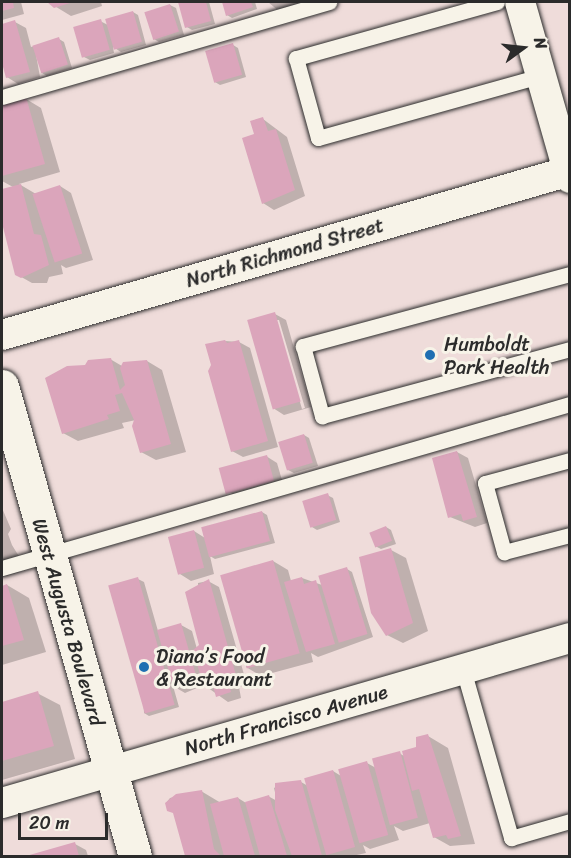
<!DOCTYPE html>
<meta charset="utf-8">
<style>
body{margin:0}
#map{position:relative;width:571px;height:858px;overflow:hidden;background:#efdcda;font-family:Sriracha,sans-serif}
div>[style]{position:absolute}
.shadow>*{inset:0;background:#0003}
.building>*{inset:0;background:#dba5bb;transform-origin:0 0}
.roads{filter:drop-shadow(0 0 2px #2b2b2b) drop-shadow(0 0 2px #2b2b2b)}
.service>*{height:15px;margin:-7.5px;padding:0 7.5px;transform-origin:7.5px;border-radius:7.5px;background:#f7f3e8}
.minor>*{height:30px;margin:-15px;padding:0 15px;transform-origin:15px;border-radius:15px;background:#f7f3e8}
.tertiary>*{height:33px;margin:-16.5px;padding:0 16.5px;transform-origin:16.5px;border-radius:16.5px;background:#f7f3e8}
.dots>*{width:16px;height:16px;translate:-50% -50%;box-sizing:border-box;border:3px solid #f7f3e8;border-radius:50%}
span{translate:-50% -50%;white-space:nowrap;text-align:center;line-height:1.15;-webkit-text-stroke:6px #f7f3e8;paint-order:stroke}
.street-label{font-size:20px;color:#2b2b2b}
.poi-label{font-size:20px;color:#2b2b2b}
.left{translate:0 -50%;text-align:left}
.frame{position:absolute;inset:0;border:3px solid #2b2b2b;pointer-events:none}
.north{position:absolute;left:493px;top:18px;width:60px;height:60px;-webkit-text-stroke:4px #f7f3e8;paint-order:stroke;rotate:75deg;font-size:16px;font-weight:700;line-height:24px;text-align:center;color:#2b2b2b}
.north::after{content:'';display:block;margin:auto;width:21px;height:27px;background:#2b2b2b;clip-path:polygon(50% 0,100% 100%,50% 72%,0 100%)}
.scale{position:absolute;left:18px;top:813px;width:90px;height:27px;box-sizing:border-box;border:3px solid #2b2b2b;border-top:0;padding-left:8px;font-size:18px;line-height:21px;white-space:nowrap;color:#2b2b2b;-webkit-text-stroke:4px #f7f3e8;paint-order:stroke}
</style>
<div id="map">
<div class="shadow">
<div style="clip-path:polygon(2px 2px,21px 2px,24px 14px,2px 20px)"></div>
<div style="clip-path:polygon(48px 2px,101px 2px,102px 6px,71px 16px)"></div>
<div style="clip-path:polygon(179px 2px,209px 2px,215px 24px,192px 30px,187px 27px)"></div>
<div style="clip-path:polygon(223px 2px,255px 2px,257px 9px,232px 18px,227px 15px)"></div>
<div style="clip-path:polygon(268px 2px,314px 2px,280px 12px)"></div>
<div style="clip-path:polygon(170px 5px,176px 8px,184px 35px,159px 42px,154px 39px)"></div>
<div style="clip-path:polygon(133px 12px,138px 15px,146px 45px,121px 52px,113px 47px,114px 53px,90px 60px,84px 57px,100px 21px,108px 25px)"></div>
<div style="clip-path:polygon(15px 22px,26px 28px,31px 47px,59px 39px,64px 42px,72px 68px,47px 76px,42px 73px,35px 49px,40px 77px,18px 84px,7px 77px,2px 58px,2px 26px)"></div>
<div style="clip-path:polygon(233px 45px,238px 48px,246px 77px,220px 85px,215px 82px)"></div>
<div style="clip-path:polygon(26px 99px,41px 108px,60px 172px,19px 184px,36px 194px,60px 186px,71px 193px,93px 260px,66px 268px,61px 265px,63px 274px,49px 277px,47px 283px,32px 283px,16px 274px,2px 217px,2px 190px,13px 187px,2px 181px,2px 106px)"></div>
<div style="clip-path:polygon(263px 119px,287px 137px,305px 196px,274px 210px,263px 203px,244px 139px,256px 135px)"></div>
<div style="clip-path:polygon(evenodd,275px 314px,286px 320px,311px 407px,284px 415px,273px 408px,275px 314px,276px 320px,279px 320px,305px 408px,302px 409px,276px 320px)"></div>
<div style="clip-path:polygon(225px 341px,239px 342px,250px 348px,278px 447px,243px 457px,232px 451px)"></div>
<div style="clip-path:polygon(110px 359px,122px 366px,147px 361px,162px 370px,186px 452px,156px 460px,141px 452px,136px 420px,122px 423px,124px 428px,78px 441px,63px 433px,86px 366px)"></div>
<div style="clip-path:polygon(304px 435px,309px 438px,318px 466px,294px 473px,288px 470px)"></div>
<div style="clip-path:polygon(457px 452px,468px 458px,487px 523px,475px 527px,450px 517px)"></div>
<div style="clip-path:polygon(266px 456px,277px 463px,284px 487px,238px 497px,227px 491px)"></div>
<div style="clip-path:polygon(327px 495px,333px 498px,340px 522px,317px 530px,312px 527px)"></div>
<div style="clip-path:polygon(2px 508px,11px 529px,8px 534px,12px 545px,20px 558px,20px 572px,2px 577px)"></div>
<div style="clip-path:polygon(262px 512px,267px 515px,275px 543px,215px 559px,210px 556px,214px 574px,191px 581px,180px 574px,194px 531px,205px 538px)"></div>
<div style="clip-path:polygon(386px 527px,391px 530px,396px 544px,381px 549px,375px 546px)"></div>
<div style="clip-path:polygon(391px 550px,406px 558px,428px 631px,403px 643px,387px 635px)"></div>
<div style="clip-path:polygon(273px 561px,288px 570px,291px 581px,302px 578px,322px 585px,347px 569px,352px 572px,373px 637px,318px 657px,311px 653px,313px 662px,261px 676px,246px 667px)"></div>
<div style="clip-path:polygon(138px 579px,144px 582px,158px 631px,181px 625px,192px 631px,197px 649px,201px 645px,198px 583px,208px 581px,219px 587px,247px 685px,239px 687px,241px 698px,228px 702px,204px 685px,185px 693px,173px 686px,179px 707px,149px 716px,144px 713px)"></div>
<div style="clip-path:polygon(7px 585px,29px 598px,46px 652px,2px 665px,2px 587px)"></div>
<div style="clip-path:polygon(37px 693px,60px 705px,75px 759px,2px 780px,2px 703px)"></div>
<div style="clip-path:polygon(428px 736px,448px 748px,475px 844px,450px 846px,434px 837px,430px 823px,403px 831px,394px 826px,399px 840px,370px 849px,363px 845px,366px 853px,352px 856px,187px 856px,175px 814px,166px 803px,170px 798px,201px 791px,221px 803px,238px 798px,246px 803px,268px 796px,277px 801px,274px 788px,284px 782px,301px 782px,308px 786px,333px 771px,341px 776px,367px 763px,376px 768px,399px 753px,404px 756px,417px 748px)"></div>
<div style="clip-path:polygon(75px 844px,86px 850px,88px 856px,30px 856px)"></div>
</div>
<div class="building">
<div style="clip-path:polygon(2px 2px,13px 2px,14px 8px,2px 11px)"></div>
<div style="clip-path:polygon(47px 2px,73px 2px,54px 8px)"></div>
<div style="clip-path:polygon(178px 2px,206px 2px,211px 21px,185px 28px)"></div>
<div style="clip-path:polygon(222px 2px,251px 2px,253px 7px,226px 16px)"></div>
<div style="left:170px;top:4px;width:29px;height:27px;rotate:72deg"></div>
<div style="left:133px;top:11px;width:32px;height:29px;rotate:74deg"></div>
<div style="left:101px;top:19px;width:32px;height:29px;rotate:74deg"></div>
<div style="clip-path:polygon(15px 20px,30px 72px,6px 78px,2px 63px,2px 24px)"></div>
<div style="left:59px;top:37px;width:29px;height:28px;rotate:72deg"></div>
<div style="left:233px;top:43px;width:33px;height:29px;rotate:74deg"></div>
<div style="clip-path:polygon(26px 97px,45px 164px,2px 176px,2px 105px)"></div>
<div style="clip-path:polygon(263px 117px,268px 131px,276px 129px,295px 190px,262px 204px,242px 138px,254px 134px,250px 121px)"></div>
<div style="clip-path:polygon(21px 184px,34px 234px,41px 235px,49px 265px,21px 278px,15px 275px,2px 223px,2px 189px)"></div>
<div style="left:60px;top:185px;width:72px;height:29px;rotate:72deg"></div>
<div style="left:275px;top:312px;width:93px;height:29px;rotate:74deg"></div>
<div style="clip-path:polygon(225px 340px,227px 343px,239px 340px,268px 441px,231px 452px,208px 371px,211px 365px,205px 344px)"></div>
<div style="clip-path:polygon(111px 358px,120px 390px,125px 385px,120px 368px,123px 362px,147px 360px,171px 444px,140px 453px,132px 426px,134px 420px,122px 393px,115px 395px,120px 411px,107px 415px,109px 419px,62px 434px,45px 378px,67px 366px,85px 365px,88px 360px)"></div>
<div style="left:304px;top:434px;width:30px;height:27px;rotate:73deg"></div>
<div style="clip-path:polygon(457px 451px,477px 517px,463px 521px,461px 514px,448px 518px,432px 458px)"></div>
<div style="left:267px;top:455px;width:27px;height:50px;rotate:75deg"></div>
<div style="left:328px;top:493px;width:28px;height:27px;rotate:73deg"></div>
<div style="left:262px;top:511px;width:31px;height:63px;rotate:75deg"></div>
<div style="left:386px;top:526px;width:16px;height:18px;rotate:68deg"></div>
<div style="left:194px;top:530px;width:39px;height:27px;rotate:75deg"></div>
<div style="clip-path:polygon(391px 548px,413px 623px,386px 636px,371px 613px,359px 557px)"></div>
<div style="left:273px;top:560px;width:97px;height:55px;rotate:74deg"></div>
<div style="left:347px;top:567px;width:70px;height:30px;rotate:73deg"></div>
<div style="left:138px;top:577px;width:133px;height:31px;rotate:74deg"></div>
<div style="clip-path:polygon(302px 577px,304px 584px,316px 580px,335px 644px,306px 652px,284px 582px)"></div>
<div style="clip-path:polygon(209px 579px,237px 679px,228px 681px,231px 692px,216px 697px,213px 686px,204px 688px,193px 650px,199px 645px,185px 592px)"></div>
<div style="clip-path:polygon(7px 584px,24px 640px,2px 646px,2px 586px)"></div>
<div style="left:181px;top:623px;width:57px;height:25px;rotate:74deg"></div>
<div style="clip-path:polygon(38px 691px,54px 746px,2px 761px,2px 702px)"></div>
<div style="clip-path:polygon(428px 734px,461px 836px,448px 839px,446px 835px,433px 838px,419px 789px,412px 791px,402px 751px,416px 747px,416px 737px)"></div>
<div style="left:400px;top:751px;width:69px;height:29px;rotate:75deg"></div>
<div style="left:367px;top:761px;width:77px;height:30px;rotate:74deg"></div>
<div style="left:333px;top:770px;width:80px;height:30px;rotate:74deg"></div>
<div style="clip-path:polygon(301px 780px,322px 856px,292px 856px,275px 810px,275px 783px)"></div>
<div style="clip-path:polygon(202px 790px,214px 849px,221px 856px,185px 856px,173px 813px,167px 811px,165px 803px,176px 794px)"></div>
<div style="clip-path:polygon(269px 795px,287px 856px,260px 856px,245px 802px)"></div>
<div style="clip-path:polygon(238px 797px,255px 856px,224px 856px,210px 804px)"></div>
<div style="clip-path:polygon(75px 842px,79px 856px,26px 856px)"></div>
</div>
<div class="roads">
<div class="service">
<div style="left:497px;top:2px;width:209px;rotate:164.4deg"></div>
<div style="left:296px;top:58px;width:83px;rotate:74.6deg"></div>
<div style="left:318px;top:138px;width:230px;rotate:-15.6deg"></div>
<div style="left:2px;top:97px;width:341px;rotate:-16.2deg"></div>
<div style="left:570px;top:274px;width:277px;rotate:164.9deg"></div>
<div style="left:303px;top:346px;width:73px;rotate:74.8deg"></div>
<div style="left:322px;top:416px;width:257px;rotate:-15.1deg"></div>
<div style="left:570px;top:460px;width:88px;rotate:164.9deg"></div>
<div style="left:485px;top:483px;width:72px;rotate:74.6deg"></div>
<div style="left:504px;top:552px;width:68px;rotate:-14.4deg"></div>
<div style="left:2px;top:568px;width:591px;rotate:-16.11deg"></div>
<div style="left:463px;top:669px;width:176px;rotate:74.1deg"></div>
<div style="left:511px;top:838px;width:61px;rotate:-16.1deg"></div>
</div>
<div class="minor">
<div style="left:520px;top:2px;width:183px;rotate:74.1deg"></div>
<div style="left:2px;top:335px;width:591px;rotate:-16.11deg"></div>
<div style="left:2px;top:803px;width:591px;rotate:-16.2deg"></div>
</div>
<div class="tertiary">
<div style="left:2px;top:386px;width:488px;rotate:74.2deg"></div>
</div>
</div>
<div class="dots">
<div style="left:430px;top:355px;background:#1f6fb2"></div>
<div style="left:144px;top:667px;background:#1f6fb2"></div>
</div>
<div class="street-label">
<span style="left:285px;top:253px;rotate:-16deg">North Richmond Street</span>
<span style="left:68px;top:622px;rotate:74deg">West Augusta Boulevard</span>
<span style="left:286px;top:720px;rotate:-16deg">North Francisco Avenue</span>
</div>
<div class="poi-label">
<span class="left" style="left:444px;top:356px">Humboldt<br>Park Health</span>
<span class="left" style="left:156px;top:668px">Diana’s Food<br>&amp; Restaurant</span>
</div>
<div class="frame"></div>
<div class="north">N</div>
<div class="scale">20 m</div>
</div>
